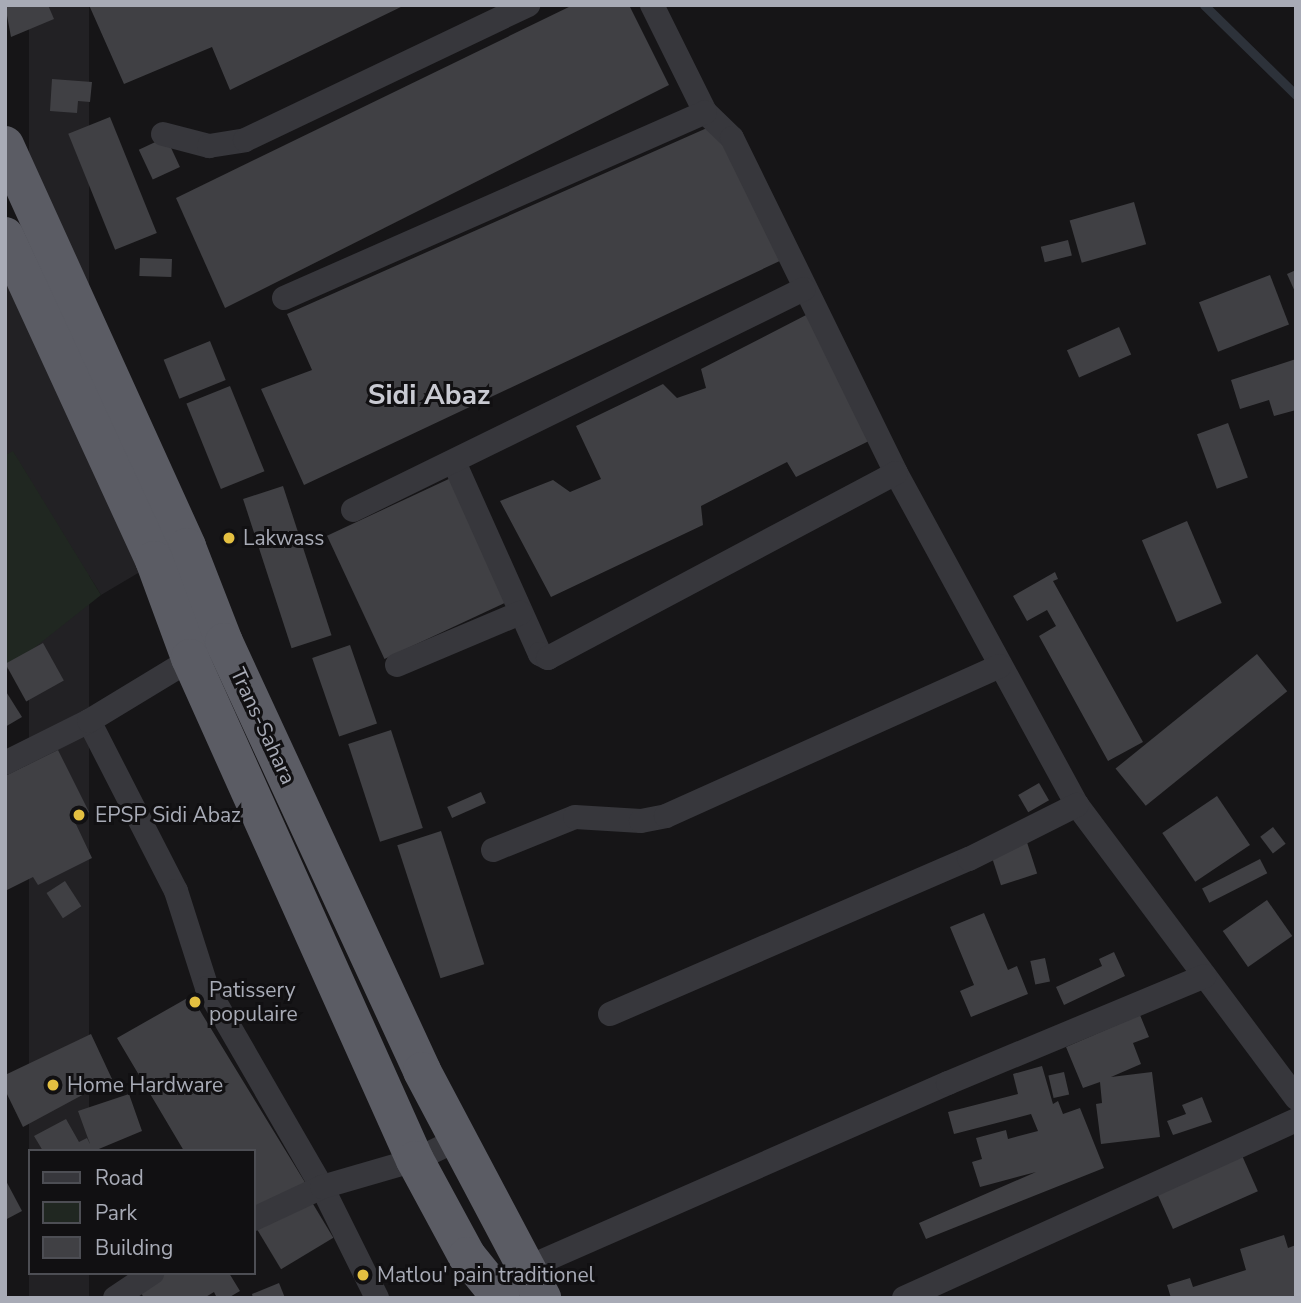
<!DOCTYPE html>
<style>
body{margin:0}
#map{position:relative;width:1301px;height:1303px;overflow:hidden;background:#161517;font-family:"Nunito Sans",sans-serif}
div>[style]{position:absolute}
.built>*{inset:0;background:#222124;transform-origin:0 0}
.green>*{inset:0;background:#202721}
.stream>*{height:9px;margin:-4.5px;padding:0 4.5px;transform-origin:4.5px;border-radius:4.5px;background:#2d323a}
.building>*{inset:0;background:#404044;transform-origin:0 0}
.minor>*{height:24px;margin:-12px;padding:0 12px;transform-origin:12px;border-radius:12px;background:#37373c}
.trunk>*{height:38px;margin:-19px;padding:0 19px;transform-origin:19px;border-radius:19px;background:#5b5c64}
.dots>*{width:19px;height:19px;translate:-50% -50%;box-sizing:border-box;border:4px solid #111012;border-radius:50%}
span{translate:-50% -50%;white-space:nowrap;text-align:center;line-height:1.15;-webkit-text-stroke:6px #111012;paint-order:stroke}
.poi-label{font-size:21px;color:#a8abb6}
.left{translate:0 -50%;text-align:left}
.street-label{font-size:21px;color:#a8abb6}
.district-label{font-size:28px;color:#c9cad2;font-weight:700}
.frame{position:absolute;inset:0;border:7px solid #a8abb6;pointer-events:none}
.legend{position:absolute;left:28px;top:1149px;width:228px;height:126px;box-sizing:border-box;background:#111012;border:2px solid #4d4e54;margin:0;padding:9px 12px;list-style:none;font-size:21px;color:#a8abb6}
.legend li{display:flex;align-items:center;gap:14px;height:35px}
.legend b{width:35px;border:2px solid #4d4e54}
</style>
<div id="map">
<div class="built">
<div style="left:29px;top:5px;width:60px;height:1294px"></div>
<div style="clip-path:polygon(5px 247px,150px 566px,101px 595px,13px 452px,5px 455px)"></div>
</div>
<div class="green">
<div style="clip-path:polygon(13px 451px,101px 595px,5px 671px,5px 455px)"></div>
</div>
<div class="stream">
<div style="left:1204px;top:5px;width:129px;rotate:44.4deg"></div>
</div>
<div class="building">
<div style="clip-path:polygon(5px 5px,48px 5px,54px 19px,11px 37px)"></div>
<div style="clip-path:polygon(89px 5px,405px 5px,230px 90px,212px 47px,124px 84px)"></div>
<div style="clip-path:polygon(573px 5px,629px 5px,669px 85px,225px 308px,176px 198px)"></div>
<div style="clip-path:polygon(52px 79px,92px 82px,90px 102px,78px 101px,77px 113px,50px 111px)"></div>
<div style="left:110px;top:117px;width:125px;height:45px;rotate:68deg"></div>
<div style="clip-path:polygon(716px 124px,784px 259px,304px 485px,261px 389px,312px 370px,287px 314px)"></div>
<div style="left:166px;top:137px;width:33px;height:30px;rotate:65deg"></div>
<div style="left:1134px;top:202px;width:44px;height:67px;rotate:74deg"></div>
<div style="left:1068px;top:240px;width:16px;height:28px;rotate:76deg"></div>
<div style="left:140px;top:258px;width:32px;height:18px;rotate:2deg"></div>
<div style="clip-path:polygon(1296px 270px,1296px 294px,1287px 274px)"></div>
<div style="left:1270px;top:275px;width:53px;height:76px;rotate:69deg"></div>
<div style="clip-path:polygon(810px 313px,873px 439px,796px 477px,787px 462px,701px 506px,703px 525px,551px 597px,500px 501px,553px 480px,570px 492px,601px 479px,576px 426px,663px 384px,677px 398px,706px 388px,701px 369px)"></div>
<div style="left:1119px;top:327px;width:30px;height:57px;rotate:66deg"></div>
<div style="left:210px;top:341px;width:42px;height:50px;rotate:68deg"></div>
<div style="clip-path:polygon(1296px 359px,1296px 410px,1274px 416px,1269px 400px,1240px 409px,1231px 380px)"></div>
<div style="left:230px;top:386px;width:92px;height:47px;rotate:68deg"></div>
<div style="left:1228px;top:423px;width:58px;height:33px;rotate:70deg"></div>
<div style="left:453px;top:477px;width:136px;height:139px;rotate:65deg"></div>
<div style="left:283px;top:486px;width:157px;height:42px;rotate:72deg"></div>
<div style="left:1187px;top:521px;width:89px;height:49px;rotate:67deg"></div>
<div style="clip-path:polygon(1055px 572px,1058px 579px,1053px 581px,1143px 742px,1108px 761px,1039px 636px,1056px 626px,1047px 610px,1027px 621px,1013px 596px)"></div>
<div style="left:43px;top:643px;width:43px;height:43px;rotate:61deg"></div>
<div style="left:350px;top:645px;width:83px;height:40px;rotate:71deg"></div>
<div style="left:1257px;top:654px;width:48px;height:182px;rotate:51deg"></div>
<div style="clip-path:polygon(5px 690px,22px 717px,5px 727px)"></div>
<div style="left:391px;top:730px;width:103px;height:45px;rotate:72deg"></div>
<div style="clip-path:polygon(58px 750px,89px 812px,74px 820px,92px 858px,38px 885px,33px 877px,7px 890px,5px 776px)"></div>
<div style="left:1039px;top:783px;width:20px;height:24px;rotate:60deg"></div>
<div style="left:481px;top:792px;width:12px;height:37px;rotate:66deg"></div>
<div style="left:1217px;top:796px;width:59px;height:66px;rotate:56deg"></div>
<div style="left:1022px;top:827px;width:49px;height:38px;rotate:72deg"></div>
<div style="left:1273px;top:827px;width:21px;height:16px;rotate:53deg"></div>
<div style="left:441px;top:831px;width:140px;height:46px;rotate:72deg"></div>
<div style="left:1260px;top:859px;width:16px;height:65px;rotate:63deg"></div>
<div style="left:65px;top:881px;width:30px;height:22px;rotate:57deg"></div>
<div style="left:1267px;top:900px;width:44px;height:54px;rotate:55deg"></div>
<div style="clip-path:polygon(984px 913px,1008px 970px,1017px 966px,1028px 994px,971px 1017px,960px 991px,974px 985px,950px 927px)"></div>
<div style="clip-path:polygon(1114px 952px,1125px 976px,1064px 1005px,1056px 987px,1102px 966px,1099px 959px)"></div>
<div style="left:1045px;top:958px;width:24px;height:15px;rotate:78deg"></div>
<div style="clip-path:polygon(191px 996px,306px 1184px,254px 1213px,254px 1151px,184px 1151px,117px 1038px)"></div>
<div style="clip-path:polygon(1140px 1015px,1149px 1037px,1133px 1043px,1141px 1064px,1111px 1077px,1152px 1072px,1160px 1137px,1101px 1144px,1096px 1104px,1102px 1103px,1100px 1082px,1083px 1088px,1066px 1047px)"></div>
<div style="clip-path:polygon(91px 1034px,112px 1079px,23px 1127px,5px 1090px,5px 1075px)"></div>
<div style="clip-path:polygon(1042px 1066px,1053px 1104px,1058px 1101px,1063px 1114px,1080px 1108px,1104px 1168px,926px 1239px,919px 1223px,1036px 1172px,980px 1187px,972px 1162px,982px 1159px,976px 1138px,1006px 1130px,1008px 1139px,1038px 1131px,1031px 1114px,954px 1134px,948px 1112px,1018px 1094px,1013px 1074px)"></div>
<div style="left:1064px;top:1072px;width:23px;height:16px;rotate:77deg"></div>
<div style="clip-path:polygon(129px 1094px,142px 1131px,94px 1151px,43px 1151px,34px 1136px,66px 1119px,79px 1142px,87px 1138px,90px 1144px,78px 1111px)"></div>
<div style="clip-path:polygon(1202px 1097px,1212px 1122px,1173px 1135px,1167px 1121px,1186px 1114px,1182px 1105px)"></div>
<div style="left:1240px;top:1151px;width:44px;height:93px;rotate:66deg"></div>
<div style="clip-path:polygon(5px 1179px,22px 1211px,5px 1220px)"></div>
<div style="left:304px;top:1189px;width:57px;height:61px;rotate:59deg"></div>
<div style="clip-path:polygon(1284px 1235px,1288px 1248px,1296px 1245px,1296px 1298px,1171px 1298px,1167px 1285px,1190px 1278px,1193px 1287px,1246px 1270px,1240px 1249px)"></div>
<div style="clip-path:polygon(147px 1273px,229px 1273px,240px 1291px,228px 1298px,217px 1298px,214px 1292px,204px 1298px,144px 1298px,134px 1281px)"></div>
<div style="clip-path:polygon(279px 1283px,285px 1298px,253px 1298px,252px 1294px)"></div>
</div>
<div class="minor">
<div style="left:652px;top:5px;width:119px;rotate:63.6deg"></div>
<div style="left:705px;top:112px;width:37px;rotate:44deg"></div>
<div style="left:732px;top:138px;width:373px;rotate:63.9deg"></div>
<div style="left:896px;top:473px;width:378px;rotate:61.4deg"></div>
<div style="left:1077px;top:805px;width:366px;rotate:53.2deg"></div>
<div style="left:163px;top:134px;width:48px;rotate:14.6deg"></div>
<div style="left:209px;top:146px;width:36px;rotate:-9deg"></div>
<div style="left:245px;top:140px;width:314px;rotate:-25.5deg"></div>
<div style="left:284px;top:298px;width:460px;rotate:-23.8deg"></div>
<div style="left:454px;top:462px;width:210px;rotate:65.9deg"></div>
<div style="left:540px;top:654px;width:9px;rotate:27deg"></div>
<div style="left:548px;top:658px;width:394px;rotate:-28deg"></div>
<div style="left:353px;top:510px;width:502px;rotate:-26.11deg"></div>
<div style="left:397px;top:665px;width:134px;rotate:-22.9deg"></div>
<div style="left:89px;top:721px;width:191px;rotate:62.9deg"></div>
<div style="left:176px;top:891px;width:102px;rotate:72.3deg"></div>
<div style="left:207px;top:988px;width:230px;rotate:60deg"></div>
<div style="left:322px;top:1187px;width:124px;rotate:63.6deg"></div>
<div style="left:5px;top:763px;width:94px;rotate:-26.6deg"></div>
<div style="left:89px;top:721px;width:133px;rotate:-31.2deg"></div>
<div style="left:493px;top:850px;width:88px;rotate:-21.9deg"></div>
<div style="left:575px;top:817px;width:66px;rotate:3.5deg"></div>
<div style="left:641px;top:821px;width:25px;rotate:-11deg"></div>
<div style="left:666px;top:816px;width:366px;rotate:-24.2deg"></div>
<div style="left:610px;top:1014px;width:391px;rotate:-23.4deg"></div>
<div style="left:969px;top:859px;width:121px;rotate:-26.6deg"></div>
<div style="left:254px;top:1219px;width:75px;rotate:-25.2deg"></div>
<div style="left:322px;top:1187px;width:97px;rotate:-16.2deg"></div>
<div style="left:415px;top:1160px;width:47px;rotate:-25.5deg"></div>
<div style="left:513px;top:1274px;width:475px;rotate:-23.7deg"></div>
<div style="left:948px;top:1083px;width:278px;rotate:-22.6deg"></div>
<div style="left:115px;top:1298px;width:45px;rotate:-34deg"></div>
<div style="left:904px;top:1298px;width:431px;rotate:-24.4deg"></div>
</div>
<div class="trunk">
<div style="left:5px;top:145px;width:441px;rotate:65.6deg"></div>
<div style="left:187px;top:547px;width:102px;rotate:68.7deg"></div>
<div style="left:224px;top:642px;width:472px;rotate:65.2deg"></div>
<div style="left:422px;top:1071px;width:257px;rotate:62.1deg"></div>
<div style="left:5px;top:236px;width:357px;rotate:65.3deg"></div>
<div style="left:154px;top:560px;width:104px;rotate:69.8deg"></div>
<div style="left:190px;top:658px;width:550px;rotate:65.86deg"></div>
<div style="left:415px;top:1160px;width:109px;rotate:61.6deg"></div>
<div style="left:467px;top:1256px;width:54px;rotate:51deg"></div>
</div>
<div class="dots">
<div style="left:229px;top:538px;background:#e4c041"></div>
<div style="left:79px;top:815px;background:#e4c041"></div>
<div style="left:195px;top:1002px;background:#e4c041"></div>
<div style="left:53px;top:1085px;background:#e4c041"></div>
<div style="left:363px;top:1275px;background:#e4c041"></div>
</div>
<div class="poi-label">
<span class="left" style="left:243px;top:538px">Lakwass</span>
<span class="left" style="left:95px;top:815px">EPSP Sidi Abaz</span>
<span class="left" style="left:209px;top:1002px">Patissery<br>populaire</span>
<span class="left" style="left:67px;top:1085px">Home Hardware</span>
<span class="left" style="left:377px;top:1275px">Matlou' pain traditionel</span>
</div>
<div class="street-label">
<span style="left:263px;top:726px;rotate:65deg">Trans-Sahara</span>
</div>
<div class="district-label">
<span style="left:429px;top:395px">Sidi Abaz</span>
</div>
<div class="frame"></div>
<ul class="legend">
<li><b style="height:9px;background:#37373c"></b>Road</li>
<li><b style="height:19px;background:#202721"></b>Park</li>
<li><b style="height:19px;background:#404044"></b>Building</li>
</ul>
</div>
